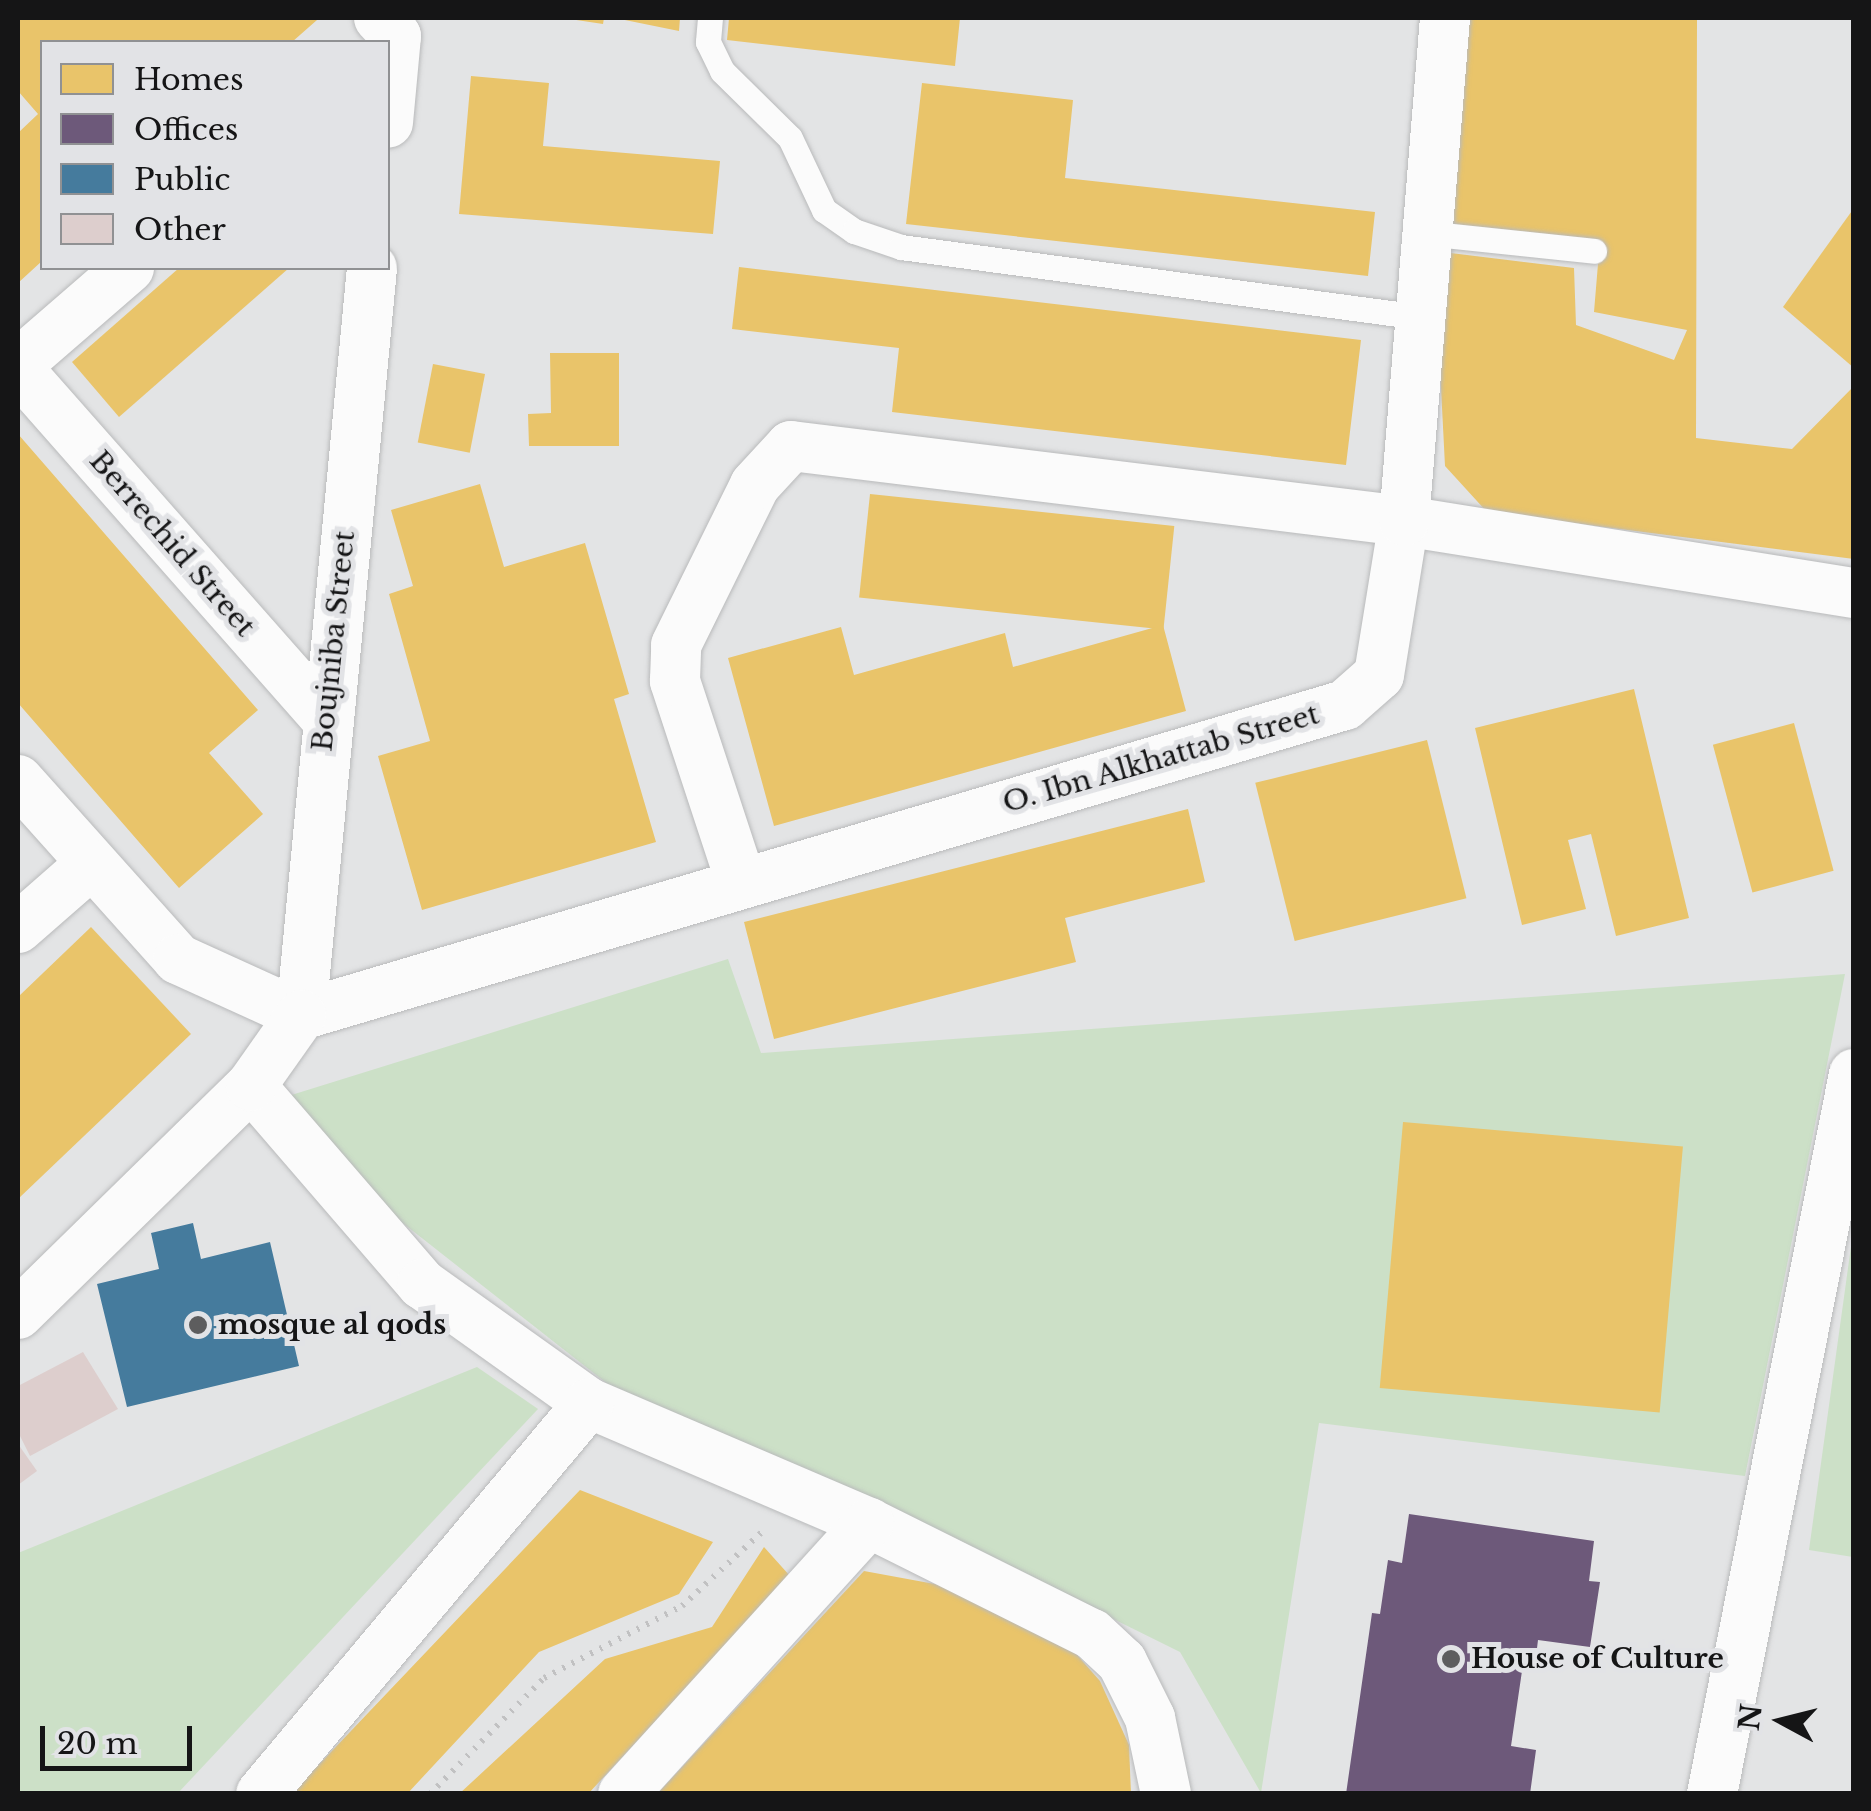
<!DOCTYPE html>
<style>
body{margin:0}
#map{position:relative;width:1871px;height:1811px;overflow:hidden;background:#e3e4e5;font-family:"Libre Baskerville",serif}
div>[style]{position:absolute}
.green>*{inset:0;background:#cce0c7}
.homes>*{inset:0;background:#e9c46a;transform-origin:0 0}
.offices>*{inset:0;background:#6d597a}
.public>*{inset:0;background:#457b9d}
.building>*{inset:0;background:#ddcecd}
.path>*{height:6px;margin-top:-3px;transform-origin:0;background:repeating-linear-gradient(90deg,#c1c1c2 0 2.5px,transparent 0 10.5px)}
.roads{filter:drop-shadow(0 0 2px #b9babb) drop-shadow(0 0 2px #b9babb)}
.service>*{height:25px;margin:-12.5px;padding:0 12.5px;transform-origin:12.5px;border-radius:12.5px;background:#fbfbfb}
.minor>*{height:50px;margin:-25px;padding:0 25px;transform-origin:25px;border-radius:25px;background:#fbfbfb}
.dots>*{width:28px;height:28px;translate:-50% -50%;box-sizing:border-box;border:5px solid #e2e3e6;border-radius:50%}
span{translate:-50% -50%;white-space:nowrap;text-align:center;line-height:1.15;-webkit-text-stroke:10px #e2e3e6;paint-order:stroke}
.street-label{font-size:28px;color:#151516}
.poi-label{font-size:28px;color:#151516;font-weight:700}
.left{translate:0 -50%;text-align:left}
.frame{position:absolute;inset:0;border:20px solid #151516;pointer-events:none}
.legend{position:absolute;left:40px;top:40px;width:350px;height:230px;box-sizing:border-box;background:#e2e3e6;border:2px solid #909193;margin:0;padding:12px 18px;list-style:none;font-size:30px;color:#151516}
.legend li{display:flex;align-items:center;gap:20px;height:50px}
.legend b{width:50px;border:2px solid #909193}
.north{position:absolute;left:1731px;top:1671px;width:100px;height:100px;-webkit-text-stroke:8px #e2e3e6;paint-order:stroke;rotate:277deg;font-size:28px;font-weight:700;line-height:40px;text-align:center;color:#151516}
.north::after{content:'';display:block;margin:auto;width:35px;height:45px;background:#151516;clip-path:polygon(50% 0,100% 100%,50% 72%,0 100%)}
.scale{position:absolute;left:40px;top:1726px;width:152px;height:45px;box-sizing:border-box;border:5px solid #151516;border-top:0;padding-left:12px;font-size:30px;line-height:35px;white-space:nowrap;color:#151516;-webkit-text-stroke:8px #e2e3e6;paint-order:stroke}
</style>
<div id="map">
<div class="green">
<div style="clip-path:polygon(728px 959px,761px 1053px,1845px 974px,1745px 1476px,1319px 1423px,1261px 1793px,1180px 1652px,885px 1506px,614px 1389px,390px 1213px,285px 1097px)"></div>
<div style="clip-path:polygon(1853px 1232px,1854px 1557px,1853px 1557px,1809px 1550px)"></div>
<div style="clip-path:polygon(477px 1367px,538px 1409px,178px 1793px,18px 1793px,18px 1553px)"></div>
</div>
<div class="homes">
<div style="clip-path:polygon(18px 18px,315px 18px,317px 20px,292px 42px,42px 42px,42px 261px,18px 283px,18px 133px,38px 114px,18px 91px)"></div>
<div style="clip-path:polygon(563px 18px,604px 18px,603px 24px)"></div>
<div style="clip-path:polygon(615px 18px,680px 18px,679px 31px)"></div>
<div style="clip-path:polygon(729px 18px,960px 18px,955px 66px,727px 40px)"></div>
<div style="clip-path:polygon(1466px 18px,1697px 18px,1696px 438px,1792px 449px,1854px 386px,1854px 559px,1487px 512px,1445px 466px,1434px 251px,1574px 268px,1576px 325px,1674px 360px,1687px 330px,1594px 312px,1600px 240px,1450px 224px)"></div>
<div style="clip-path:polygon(471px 76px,549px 83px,543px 146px,720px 161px,713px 234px,459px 214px)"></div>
<div style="clip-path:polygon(922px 83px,1073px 100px,1065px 178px,1375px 212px,1368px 276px,906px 224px)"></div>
<div style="clip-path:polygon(1854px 208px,1854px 368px,1783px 307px)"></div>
<div style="clip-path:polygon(739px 267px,1361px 340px,1346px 465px,892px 412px,899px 348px,732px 329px)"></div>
<div style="clip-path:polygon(179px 268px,289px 268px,119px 417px,72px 362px)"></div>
<div style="clip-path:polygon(550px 353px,619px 353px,619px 446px,529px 446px,528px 414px,551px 413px)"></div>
<div style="left:433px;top:364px;width:53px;height:80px;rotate:11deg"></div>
<div style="clip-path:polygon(18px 434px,258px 710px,209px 753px,263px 814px,179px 888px,18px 703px)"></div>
<div style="clip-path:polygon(480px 484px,504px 567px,585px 543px,629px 694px,614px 699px,656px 842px,422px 910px,378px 756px,430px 741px,389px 594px,413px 586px,391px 510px)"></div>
<div style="left:870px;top:494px;width:306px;height:104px;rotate:6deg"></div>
<div style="clip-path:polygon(1163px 625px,1186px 711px,774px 826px,728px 658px,841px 627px,854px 675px,1005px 633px,1013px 667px)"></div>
<div style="clip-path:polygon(1634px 689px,1689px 918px,1616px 936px,1591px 834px,1568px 840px,1586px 909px,1522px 925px,1475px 728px)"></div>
<div style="left:1794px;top:723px;width:153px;height:84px;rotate:75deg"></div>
<div style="left:1427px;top:740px;width:163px;height:177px;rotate:76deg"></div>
<div style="clip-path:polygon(1188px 809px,1205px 882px,1065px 918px,1076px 962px,774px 1039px,744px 922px)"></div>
<div style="clip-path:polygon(91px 927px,191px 1034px,18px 1199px,18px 997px)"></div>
<div style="left:1403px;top:1122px;width:281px;height:267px;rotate:5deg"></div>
<div style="clip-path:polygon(580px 1490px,713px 1542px,679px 1594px,539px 1652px,407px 1794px,291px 1794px)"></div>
<div style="clip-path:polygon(764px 1547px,790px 1576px,588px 1794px,459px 1794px,605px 1659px,712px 1627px)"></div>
<div style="clip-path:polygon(864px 1571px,951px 1587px,1063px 1639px,1100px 1681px,1129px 1745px,1131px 1794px,657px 1794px)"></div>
</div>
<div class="offices">
<div style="clip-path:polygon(1409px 1514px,1594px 1541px,1589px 1581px,1600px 1582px,1590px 1647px,1538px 1640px,1534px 1673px,1522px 1671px,1511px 1746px,1536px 1750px,1530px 1794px,1346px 1794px,1372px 1613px,1380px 1614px,1388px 1560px,1402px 1563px)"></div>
</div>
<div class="public">
<div style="clip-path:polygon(193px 1223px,201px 1259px,270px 1242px,299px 1366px,127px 1407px,97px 1284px,159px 1269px,151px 1233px)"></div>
</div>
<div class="building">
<div style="clip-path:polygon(83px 1352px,118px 1409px,30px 1456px,18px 1432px,18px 1386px)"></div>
<div style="clip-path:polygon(18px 1444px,37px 1471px,18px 1485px)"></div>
</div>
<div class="path">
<div style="left:430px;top:1794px;width:163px;rotate:-45.5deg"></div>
<div style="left:544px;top:1678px;width:156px;rotate:-27.6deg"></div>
<div style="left:682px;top:1606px;width:110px;rotate:-42.8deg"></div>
</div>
<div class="roads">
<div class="service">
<div style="left:710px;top:18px;width:24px;rotate:95deg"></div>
<div style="left:708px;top:42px;width:32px;rotate:64deg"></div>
<div style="left:722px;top:71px;width:95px;rotate:44.6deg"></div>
<div style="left:790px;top:138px;width:80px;rotate:64.7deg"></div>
<div style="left:824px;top:210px;width:37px;rotate:35deg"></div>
<div style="left:854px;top:231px;width:50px;rotate:18.8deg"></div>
<div style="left:901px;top:247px;width:524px;rotate:7.68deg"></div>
<div style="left:1424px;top:233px;width:171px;rotate:6deg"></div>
</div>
<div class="minor">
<div style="left:379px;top:18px;width:25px;rotate:47deg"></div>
<div style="left:396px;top:36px;width:87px;rotate:95.3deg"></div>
<div style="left:18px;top:364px;width:147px;rotate:-40.9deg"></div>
<div style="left:18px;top:369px;width:465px;rotate:48.6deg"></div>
<div style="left:18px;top:780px;width:240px;rotate:48.2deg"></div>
<div style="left:178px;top:959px;width:135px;rotate:24.5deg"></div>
<div style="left:741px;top:882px;width:212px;rotate:-108.2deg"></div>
<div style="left:675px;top:681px;width:36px;rotate:-88deg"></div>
<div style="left:676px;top:645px;width:178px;rotate:-63.7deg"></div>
<div style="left:755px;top:485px;width:53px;rotate:-47.3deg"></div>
<div style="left:791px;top:446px;width:618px;rotate:6.98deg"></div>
<div style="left:1404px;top:521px;width:456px;rotate:9.1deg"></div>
<div style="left:18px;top:928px;width:97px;rotate:-41.2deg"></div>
<div style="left:301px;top:1015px;width:1089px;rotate:-16.54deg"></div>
<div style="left:1345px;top:705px;width:45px;rotate:-41.4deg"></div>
<div style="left:1379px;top:675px;width:156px;rotate:-80.8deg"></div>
<div style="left:1404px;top:521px;width:505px;rotate:-85.34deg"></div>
<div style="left:301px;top:1015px;width:750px;rotate:-84.57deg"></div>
<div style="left:251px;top:1086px;width:262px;rotate:49.2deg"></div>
<div style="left:422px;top:1284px;width:205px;rotate:35.5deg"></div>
<div style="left:589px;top:1403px;width:305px;rotate:23.2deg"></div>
<div style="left:869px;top:1523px;width:249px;rotate:26.5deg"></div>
<div style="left:1092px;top:1634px;width:41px;rotate:43deg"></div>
<div style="left:1122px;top:1662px;width:63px;rotate:63.4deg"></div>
<div style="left:1150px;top:1718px;width:78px;rotate:78.1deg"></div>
<div style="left:18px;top:1314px;width:326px;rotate:-44.4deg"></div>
<div style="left:251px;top:1086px;width:87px;rotate:-54.8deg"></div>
<div style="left:261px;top:1794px;width:510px;rotate:-50.01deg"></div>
<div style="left:623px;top:1794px;width:366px;rotate:-47.8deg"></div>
<div style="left:1712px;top:1794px;width:734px;rotate:-78.84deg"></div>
</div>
</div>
<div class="dots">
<div style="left:198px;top:1325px;background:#5d5d5e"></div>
<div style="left:1451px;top:1659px;background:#5d5d5e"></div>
</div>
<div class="street-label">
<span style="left:172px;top:544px;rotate:49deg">Berrechid Street</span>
<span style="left:334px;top:641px;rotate:-84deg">Boujniba Street</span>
<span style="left:1161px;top:759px;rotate:-16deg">O. Ibn Alkhattab Street</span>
</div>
<div class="poi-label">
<span class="left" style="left:218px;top:1325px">mosque al qods</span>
<span class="left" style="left:1471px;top:1659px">House of Culture</span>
</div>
<div class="frame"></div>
<ul class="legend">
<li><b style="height:28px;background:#e9c46a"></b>Homes</li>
<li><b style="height:28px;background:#6d597a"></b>Offices</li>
<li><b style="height:28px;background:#457b9d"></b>Public</li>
<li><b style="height:28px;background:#ddcecd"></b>Other</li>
</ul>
<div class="north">N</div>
<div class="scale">20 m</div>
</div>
